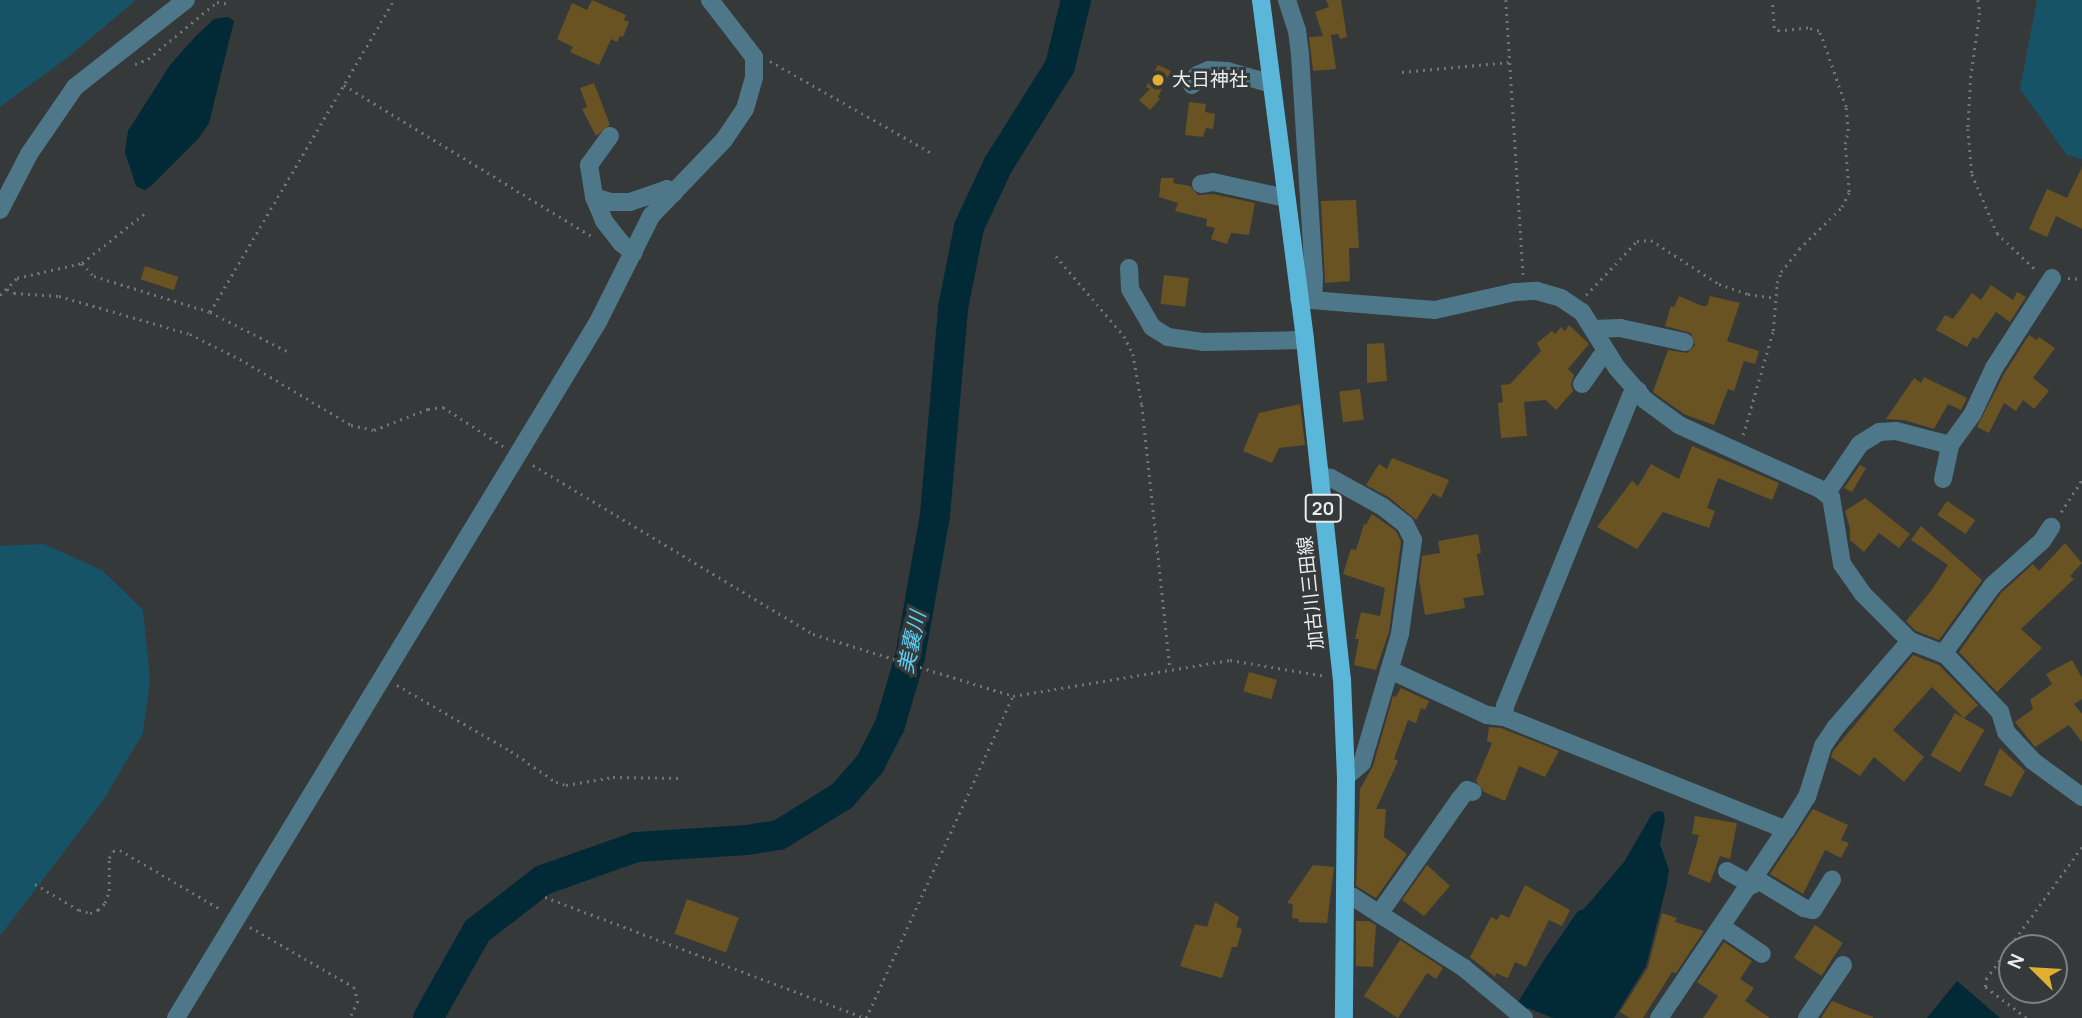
<!DOCTYPE html>
<meta charset="utf-8">
<style>
body{margin:0}
#map{position:relative;width:2082px;height:1018px;overflow:hidden;background:#35393a;font-family:Manrope,"Noto Sans JP",sans-serif}
div>[style]{position:absolute}
.green>*{inset:0;background:#175366}
.water>*{inset:0;background:#022936}
.river>*{height:30px;margin:-15px;padding:0 15px;transform-origin:15px;border-radius:15px;background:#022936}
.building>*{inset:0;background:#695323;transform-origin:0 0}
.path>*{height:2.5px;margin-top:-1.25px;transform-origin:0;background:repeating-linear-gradient(90deg,#727576 0 2px,transparent 0 7px)}
.minor>*{height:18px;margin:-9px;padding:0 9px;transform-origin:9px;border-radius:9px;background:#4e7889}
.major>*{height:18px;margin:-9px;padding:0 9px;transform-origin:9px;border-radius:9px;background:#5ab7d9}
.dots>*{width:19px;height:19px;translate:-50% -50%;box-sizing:border-box;border:4px solid #35393a;border-radius:50%}
span{translate:-50% -50%;white-space:nowrap;text-align:center;line-height:1.15;-webkit-text-stroke:6px #35393a;paint-order:stroke}
.shield-label span{padding:2px 5px;background:#35393a;border:2px solid;border-radius:5px;-webkit-text-stroke-width:0}
.shield-label{font-size:18px;color:#eaedee;font-weight:700}
.poi-label{font-size:19px;color:#eaedee}
.left{translate:0 -50%;text-align:left}
.street-label{font-size:19px;color:#eaedee}
.water-label{font-size:21px;color:#5dd0fa;font-style:italic}
.north{position:absolute;left:1998px;top:934px;width:70px;height:70px;box-sizing:border-box;background:#35393a;border:2px solid #7d8182;border-radius:50%;rotate:294deg;font-size:19px;font-weight:700;line-height:28px;text-align:center;color:#eaedee}
.north::after{content:'';display:block;margin:auto;width:24px;height:32px;background:#e2af34;clip-path:polygon(50% 0,100% 100%,50% 72%,0 100%)}
</style>
<div id="map">
<div class="green">
<div style="clip-path:polygon(0 0,136px 0,67px 58px,0 107px)"></div>
<div style="clip-path:polygon(2037px 0,2082px 0,2082px 159px,2067px 155px,2020px 89px)"></div>
<div style="clip-path:polygon(44px 544px,102px 570px,143px 610px,150px 680px,143px 733px,104px 799px,0 936px,0 546px)"></div>
</div>
<div class="water">
<div style="clip-path:polygon(228px 17px,234px 21px,209px 123px,198px 139px,151px 186px,145px 190px,136px 186px,125px 152px,128px 131px,170px 65px,195px 37px,214px 19px)"></div>
<div style="clip-path:polygon(1658px 811px,1663px 812px,1665px 819px,1660px 844px,1669px 870px,1666px 888px,1646px 966px,1614px 1018px,1553px 1018px,1528px 1008px,1526px 1011px,1517px 1004px,1544px 960px,1578px 911px,1584px 909px,1624px 862px,1652px 814px)"></div>
<div style="clip-path:polygon(1957px 981px,1985px 1005px,2000px 1018px,1927px 1018px)"></div>
</div>
<div class="river">
<div style="left:428px;top:1018px;width:100px;rotate:-60.6deg"></div>
<div style="left:477px;top:931px;width:83px;rotate:-37.7deg"></div>
<div style="left:543px;top:880px;width:99px;rotate:-19.5deg"></div>
<div style="left:636px;top:847px;width:111px;rotate:-3.6deg"></div>
<div style="left:747px;top:840px;width:32px;rotate:-9deg"></div>
<div style="left:779px;top:835px;width:74px;rotate:-31.8deg"></div>
<div style="left:842px;top:796px;width:43px;rotate:-48.8deg"></div>
<div style="left:870px;top:764px;width:44px;rotate:-62.9deg"></div>
<div style="left:890px;top:725px;width:71px;rotate:-73.6deg"></div>
<div style="left:910px;top:657px;width:144px;rotate:-80deg"></div>
<div style="left:935px;top:515px;width:208px;rotate:-85deg"></div>
<div style="left:953px;top:308px;width:83px;rotate:-78.8deg"></div>
<div style="left:969px;top:227px;width:68px;rotate:-64.9deg"></div>
<div style="left:998px;top:165px;width:117px;rotate:-57.9deg"></div>
<div style="left:1060px;top:66px;width:68px;rotate:-76.4deg"></div>
</div>
<div class="building">
<div style="clip-path:polygon(592px 0,626px 15px,624px 20px,629px 22px,623px 37px,620px 36px,617px 42px,611px 39px,599px 65px,570px 52px,573px 47px,557px 39px,572px 3px,587px 10px)"></div>
<div style="clip-path:polygon(1326px 0,1341px 0,1347px 37px,1340px 39px,1338px 34px,1331px 35px,1336px 69px,1313px 71px,1309px 37px,1323px 36px,1315px 12px,1329px 7px)"></div>
<div style="clip-path:polygon(1158px 65px,1171px 71px,1158px 97px,1160px 99px,1150px 110px,1139px 100px,1150px 89px,1146px 87px)"></div>
<div style="clip-path:polygon(594px 83px,610px 125px,596px 136px,582px 109px,587px 107px,580px 88px)"></div>
<div style="clip-path:polygon(1189px 102px,1206px 104px,1205px 112px,1215px 114px,1213px 129px,1206px 128px,1203px 137px,1185px 135px)"></div>
<div style="clip-path:polygon(2082px 167px,2082px 229px,2056px 216px,2047px 237px,2029px 229px,2047px 189px,2067px 198px)"></div>
<div style="clip-path:polygon(1161px 178px,1174px 178px,1173px 183px,1190px 186px,1198px 195px,1213px 194px,1255px 203px,1249px 235px,1231px 233px,1227px 244px,1211px 239px,1215px 228px,1206px 226px,1207px 219px,1175px 211px,1178px 203px,1159px 197px)"></div>
<div style="clip-path:polygon(1356px 200px,1359px 248px,1349px 248px,1350px 281px,1325px 283px,1321px 201px)"></div>
<div style="left:145px;top:266px;width:35px;height:14px;rotate:18deg"></div>
<div style="left:1164px;top:275px;width:25px;height:29px;rotate:7deg"></div>
<div style="clip-path:polygon(1991px 285px,2013px 300px,2017px 292px,2026px 297px,2010px 322px,1996px 312px,1977px 339px,1973px 337px,1967px 347px,1936px 330px,1945px 315px,1953px 319px,1972px 293px,1981px 300px)"></div>
<div style="clip-path:polygon(1679px 296px,1702px 306px,1707px 306px,1710px 296px,1740px 303px,1727px 341px,1759px 351px,1755px 364px,1744px 361px,1734px 391px,1728px 389px,1714px 425px,1684px 414px,1653px 392px,1668px 350px,1687px 353px,1695px 345px,1691px 333px,1665px 326px,1671px 306px,1674px 307px)"></div>
<div style="clip-path:polygon(1569px 325px,1589px 344px,1568px 369px,1574px 375px,1571px 384px,1573px 391px,1556px 410px,1546px 400px,1524px 402px,1527px 436px,1501px 438px,1498px 403px,1503px 402px,1501px 385px,1510px 384px,1541px 351px,1537px 343px,1552px 331px,1555px 334px,1561px 327px,1565px 331px)"></div>
<div style="clip-path:polygon(2029px 335px,2037px 340px,2039px 337px,2055px 348px,2033px 378px,2049px 391px,2034px 409px,2023px 400px,2016px 411px,2004px 403px,1989px 433px,1977px 427px,2004px 374px)"></div>
<div style="clip-path:polygon(1384px 343px,1387px 381px,1367px 383px,1367px 344px)"></div>
<div style="clip-path:polygon(1924px 377px,1967px 398px,1961px 410px,1948px 404px,1934px 429px,1904px 420px,1886px 419px,1914px 378px,1921px 383px)"></div>
<div style="left:1360px;top:389px;width:31px;height:21px;rotate:83deg"></div>
<div style="clip-path:polygon(1300px 404px,1305px 445px,1279px 448px,1272px 463px,1243px 451px,1259px 413px)"></div>
<div style="clip-path:polygon(1692px 446px,1779px 483px,1772px 500px,1718px 478px,1707px 508px,1715px 511px,1709px 528px,1663px 512px,1637px 549px,1597px 527px,1632px 481px,1638px 486px,1651px 464px,1679px 479px)"></div>
<div style="clip-path:polygon(1392px 458px,1449px 480px,1441px 498px,1433px 493px,1416px 520px,1390px 498px,1366px 485px,1379px 464px,1387px 469px)"></div>
<div style="clip-path:polygon(1860px 465px,1866px 468px,1852px 492px,1844px 488px)"></div>
<div style="clip-path:polygon(1865px 498px,1910px 534px,1899px 548px,1879px 533px,1864px 552px,1850px 540px,1850px 528px,1845px 511px)"></div>
<div style="left:1947px;top:501px;width:34px;height:17px;rotate:34deg"></div>
<div style="clip-path:polygon(1372px 514px,1396px 531px,1401px 542px,1389px 632px,1376px 670px,1354px 665px,1359px 639px,1355px 639px,1361px 612px,1380px 616px,1385px 588px,1343px 574px,1351px 549px,1356px 550px,1364px 524px,1366px 525px)"></div>
<div style="clip-path:polygon(1921px 526px,1982px 580px,1939px 640px,1916px 631px,1906px 621px,1931px 591px,1948px 565px,1911px 540px)"></div>
<div style="clip-path:polygon(1478px 534px,1481px 553px,1477px 554px,1484px 595px,1463px 598px,1465px 608px,1425px 615px,1419px 580px,1422px 556px,1440px 553px,1438px 541px)"></div>
<div style="clip-path:polygon(2065px 543px,2082px 563px,2070px 576px,2074px 579px,2021px 629px,2042px 648px,1997px 692px,1959px 652px,2001px 593px,2033px 564px,2039px 571px)"></div>
<div style="clip-path:polygon(1913px 655px,1939px 665px,1978px 705px,1964px 718px,1932px 687px,1893px 730px,1924px 757px,1904px 782px,1874px 757px,1860px 776px,1831px 757px,1833px 751px)"></div>
<div style="clip-path:polygon(2072px 660px,2082px 678px,2082px 699px,2074px 704px,2082px 714px,2082px 742px,2069px 725px,2035px 747px,2015px 722px,2033px 709px,2030px 700px,2052px 684px,2046px 674px)"></div>
<div style="left:1249px;top:672px;width:29px;height:20px;rotate:16deg"></div>
<div style="clip-path:polygon(1401px 688px,1429px 701px,1425px 710px,1421px 708px,1416px 723px,1408px 720px,1394px 759px,1398px 761px,1376px 809px,1386px 809px,1384px 837px,1407px 854px,1376px 898px,1356px 886px,1360px 789px,1373px 766px,1393px 696px,1396px 697px)"></div>
<div style="left:1955px;top:713px;width:34px;height:49px;rotate:30deg"></div>
<div style="clip-path:polygon(1489px 727px,1501px 728px,1559px 751px,1545px 777px,1519px 766px,1505px 801px,1484px 792px,1476px 781px,1492px 743px,1487px 741px)"></div>
<div style="clip-path:polygon(2000px 748px,2025px 771px,2011px 797px,1984px 785px)"></div>
<div style="clip-path:polygon(1813px 809px,1848px 825px,1841px 840px,1849px 843px,1841px 858px,1825px 850px,1803px 894px,1770px 874px)"></div>
<div style="clip-path:polygon(1695px 816px,1737px 823px,1730px 859px,1720px 856px,1710px 883px,1688px 874px,1699px 835px,1692px 834px)"></div>
<div style="clip-path:polygon(1313px 865px,1334px 867px,1327px 923px,1298px 922px,1299px 919px,1292px 918px,1293px 904px,1287px 903px)"></div>
<div style="clip-path:polygon(1427px 865px,1450px 886px,1424px 916px,1402px 900px)"></div>
<div style="clip-path:polygon(1525px 885px,1570px 910px,1562px 926px,1549px 920px,1526px 967px,1515px 962px,1508px 978px,1496px 973px,1495px 977px,1470px 957px,1491px 917px,1497px 920px,1501px 914px,1509px 918px)"></div>
<div style="left:687px;top:899px;width:55px;height:37px;rotate:20deg"></div>
<div style="clip-path:polygon(1215px 902px,1239px 917px,1236px 927px,1242px 929px,1237px 947px,1232px 947px,1222px 978px,1180px 966px,1195px 924px,1207px 927px)"></div>
<div style="clip-path:polygon(1662px 913px,1677px 918px,1675px 922px,1704px 931px,1676px 973px,1672px 972px,1643px 1018px,1630px 1018px,1620px 1012px,1648px 967px)"></div>
<div style="clip-path:polygon(1356px 921px,1369px 921px,1376px 925px,1373px 967px,1356px 966px)"></div>
<div style="left:1815px;top:925px;width:33px;height:39px;rotate:33deg"></div>
<div style="clip-path:polygon(1400px 940px,1443px 968px,1436px 979px,1427px 973px,1398px 1018px,1364px 996px)"></div>
<div style="clip-path:polygon(1724px 942px,1752px 961px,1740px 979px,1754px 988px,1745px 1001px,1770px 1018px,1703px 1018px,1718px 996px,1697px 982px)"></div>
<div style="clip-path:polygon(1832px 1001px,1873px 1017px,1873px 1018px,1821px 1018px)"></div>
</div>
<div class="path">
<div style="left:1506px;top:0;width:275px;rotate:86.4deg"></div>
<div style="left:1978px;top:0;width:13px;rotate:81deg"></div>
<div style="left:1980px;top:13px;width:64px;rotate:98.1deg"></div>
<div style="left:1971px;top:76px;width:53px;rotate:93.2deg"></div>
<div style="left:1968px;top:129px;width:45px;rotate:84.9deg"></div>
<div style="left:1972px;top:174px;width:64px;rotate:67deg"></div>
<div style="left:1997px;top:233px;width:54px;rotate:43.5deg"></div>
<div style="left:770px;top:61px;width:189px;rotate:29.6deg"></div>
<div style="left:135px;top:64px;width:14px;rotate:-21deg"></div>
<div style="left:148px;top:59px;width:89px;rotate:-39.6deg"></div>
<div style="left:217px;top:2px;width:13px;rotate:9deg"></div>
<div style="left:1402px;top:72px;width:108px;rotate:-5.3deg"></div>
<div style="left:344px;top:85px;width:294px;rotate:31.4deg"></div>
<div style="left:1056px;top:256px;width:105px;rotate:49.6deg"></div>
<div style="left:1124px;top:336px;width:20px;rotate:63deg"></div>
<div style="left:1133px;top:354px;width:52px;rotate:80deg"></div>
<div style="left:1142px;top:405px;width:264px;rotate:83.9deg"></div>
<div style="left:82px;top:263px;width:18px;rotate:47deg"></div>
<div style="left:94px;top:276px;width:121px;rotate:17.2deg"></div>
<div style="left:210px;top:312px;width:86px;rotate:26.9deg"></div>
<div style="left:2068px;top:278px;width:14px;rotate:4deg"></div>
<div style="left:7px;top:289px;width:8px;rotate:30deg"></div>
<div style="left:14px;top:293px;width:45px;rotate:3.8deg"></div>
<div style="left:59px;top:296px;width:136px;rotate:16.2deg"></div>
<div style="left:190px;top:334px;width:56px;rotate:26.6deg"></div>
<div style="left:240px;top:359px;width:129px;rotate:30.7deg"></div>
<div style="left:351px;top:425px;width:24px;rotate:12deg"></div>
<div style="left:374px;top:430px;width:58px;rotate:-21.3deg"></div>
<div style="left:428px;top:409px;width:15px;rotate:-8deg"></div>
<div style="left:443px;top:407px;width:72px;rotate:33deg"></div>
<div style="left:0;top:295px;width:24px;rotate:-45deg"></div>
<div style="left:17px;top:278px;width:67px;rotate:-13deg"></div>
<div style="left:82px;top:263px;width:80px;rotate:-38.4deg"></div>
<div style="left:1586px;top:295px;width:74px;rotate:-46.6deg"></div>
<div style="left:1637px;top:241px;width:14px;rotate:-4deg"></div>
<div style="left:1651px;top:240px;width:81px;rotate:32.9deg"></div>
<div style="left:1719px;top:284px;width:31px;rotate:19deg"></div>
<div style="left:1748px;top:294px;width:28px;rotate:8deg"></div>
<div style="left:210px;top:312px;width:362px;rotate:-59.5deg"></div>
<div style="left:1743px;top:435px;width:108px;rotate:-73.9deg"></div>
<div style="left:1773px;top:331px;width:48px;rotate:-85.2deg"></div>
<div style="left:1777px;top:283px;width:12px;rotate:-70deg"></div>
<div style="left:1781px;top:272px;width:29px;rotate:-52deg"></div>
<div style="left:1799px;top:249px;width:60px;rotate:-44.3deg"></div>
<div style="left:1842px;top:207px;width:17px;rotate:-65deg"></div>
<div style="left:1849px;top:192px;width:48px;rotate:-94.8deg"></div>
<div style="left:1845px;top:144px;width:13px;rotate:-77deg"></div>
<div style="left:1848px;top:131px;width:24px;rotate:-95deg"></div>
<div style="left:1846px;top:107px;width:70px;rotate:-109.2deg"></div>
<div style="left:1823px;top:41px;width:11px;rotate:-112deg"></div>
<div style="left:1819px;top:31px;width:11px;rotate:-165deg"></div>
<div style="left:1808px;top:28px;width:29px;rotate:174deg"></div>
<div style="left:1779px;top:31px;width:6px;rotate:-149deg"></div>
<div style="left:1774px;top:28px;width:28px;rotate:-94deg"></div>
<div style="left:533px;top:465px;width:327px;rotate:31.1deg"></div>
<div style="left:813px;top:634px;width:209px;rotate:17.2deg"></div>
<div style="left:1013px;top:696px;width:220px;rotate:-9.4deg"></div>
<div style="left:1230px;top:660px;width:97px;rotate:9.5deg"></div>
<div style="left:2061px;top:512px;width:38px;rotate:-57deg"></div>
<div style="left:397px;top:685px;width:132px;rotate:30.1deg"></div>
<div style="left:511px;top:751px;width:55px;rotate:34.6deg"></div>
<div style="left:556px;top:782px;width:10px;rotate:17deg"></div>
<div style="left:566px;top:785px;width:48px;rotate:-9.7deg"></div>
<div style="left:613px;top:777px;width:67px;rotate:0.9deg"></div>
<div style="left:35px;top:884px;width:51px;rotate:30.6deg"></div>
<div style="left:79px;top:910px;width:11px;rotate:15deg"></div>
<div style="left:90px;top:913px;width:9px;rotate:-21deg"></div>
<div style="left:98px;top:910px;width:10px;rotate:-45deg"></div>
<div style="left:105px;top:903px;width:13px;rotate:-72deg"></div>
<div style="left:109px;top:891px;width:33px;rotate:-90deg"></div>
<div style="left:109px;top:858px;width:8px;rotate:-60deg"></div>
<div style="left:113px;top:851px;width:7px;rotate:-8deg"></div>
<div style="left:120px;top:850px;width:116px;rotate:30.5deg"></div>
<div style="left:545px;top:897px;width:343px;rotate:20.7deg"></div>
<div style="left:250px;top:927px;width:120px;rotate:30deg"></div>
<div style="left:354px;top:987px;width:15px;rotate:74deg"></div>
<div style="left:358px;top:1001px;width:19px;rotate:115deg"></div>
<div style="left:866px;top:1018px;width:354px;rotate:-65.5deg"></div>
<div style="left:2026px;top:1018px;width:51px;rotate:-142.9deg"></div>
<div style="left:1985px;top:987px;width:8px;rotate:-83deg"></div>
<div style="left:1986px;top:979px;width:163px;rotate:-54deg"></div>
</div>
<div class="minor">
<div style="left:1287px;top:0;width:32px;rotate:72deg"></div>
<div style="left:1297px;top:30px;width:25px;rotate:83deg"></div>
<div style="left:1300px;top:55px;width:221px;rotate:86.4deg"></div>
<div style="left:1314px;top:276px;width:24px;rotate:92deg"></div>
<div style="left:1192px;top:85px;width:11px;rotate:-63deg"></div>
<div style="left:1197px;top:75px;width:13px;rotate:-23deg"></div>
<div style="left:1209px;top:70px;width:18px;rotate:3deg"></div>
<div style="left:1227px;top:71px;width:47px;rotate:16.1deg"></div>
<div style="left:610px;top:136px;width:36px;rotate:126deg"></div>
<div style="left:589px;top:165px;width:32px;rotate:81deg"></div>
<div style="left:594px;top:197px;width:26px;rotate:67deg"></div>
<div style="left:604px;top:221px;width:28px;rotate:52deg"></div>
<div style="left:621px;top:243px;width:16px;rotate:38deg"></div>
<div style="left:1201px;top:184px;width:12px;rotate:-9deg"></div>
<div style="left:1213px;top:182px;width:75px;rotate:12.4deg"></div>
<div style="left:594px;top:197px;width:17px;rotate:17deg"></div>
<div style="left:610px;top:202px;width:20px"></div>
<div style="left:630px;top:202px;width:39px;rotate:-19deg"></div>
<div style="left:667px;top:189px;width:8px;rotate:30deg"></div>
<div style="left:0;top:210px;width:63px;rotate:-62.6deg"></div>
<div style="left:29px;top:154px;width:81px;rotate:-55.5deg"></div>
<div style="left:75px;top:87px;width:141px;rotate:-38.1deg"></div>
<div style="left:1129px;top:268px;width:21px;rotate:87deg"></div>
<div style="left:1130px;top:289px;width:44px;rotate:59.9deg"></div>
<div style="left:1152px;top:327px;width:19px;rotate:32deg"></div>
<div style="left:1168px;top:337px;width:35px;rotate:8deg"></div>
<div style="left:1203px;top:342px;width:102px;rotate:-1.1deg"></div>
<div style="left:1299px;top:299px;width:136px;rotate:4.6deg"></div>
<div style="left:1435px;top:310px;width:82px;rotate:-12.7deg"></div>
<div style="left:1515px;top:292px;width:22px;rotate:-3deg"></div>
<div style="left:1537px;top:291px;width:25px;rotate:16deg"></div>
<div style="left:1561px;top:298px;width:25px;rotate:34deg"></div>
<div style="left:1582px;top:312px;width:66px;rotate:58deg"></div>
<div style="left:1617px;top:368px;width:43px;rotate:48.8deg"></div>
<div style="left:1645px;top:400px;width:42px;rotate:36.3deg"></div>
<div style="left:1679px;top:425px;width:153px;rotate:24.4deg"></div>
<div style="left:1818px;top:488px;width:16px;rotate:35deg"></div>
<div style="left:1831px;top:497px;width:68px;rotate:80.7deg"></div>
<div style="left:1842px;top:564px;width:35px;rotate:55deg"></div>
<div style="left:1862px;top:593px;width:68px;rotate:45deg"></div>
<div style="left:1910px;top:641px;width:39px;rotate:21deg"></div>
<div style="left:1946px;top:655px;width:79px;rotate:46.5deg"></div>
<div style="left:2000px;top:712px;width:21px;rotate:73deg"></div>
<div style="left:2006px;top:732px;width:40px;rotate:47deg"></div>
<div style="left:2033px;top:761px;width:61px;rotate:36.3deg"></div>
<div style="left:1593px;top:329px;width:27px;rotate:-2deg"></div>
<div style="left:1620px;top:328px;width:66px;rotate:12.3deg"></div>
<div style="left:1582px;top:384px;width:32px;rotate:-55deg"></div>
<div style="left:1600px;top:358px;width:9px;rotate:-27deg"></div>
<div style="left:1320px;top:476px;width:11px;rotate:10deg"></div>
<div style="left:1331px;top:478px;width:60px;rotate:29.1deg"></div>
<div style="left:1383px;top:507px;width:28px;rotate:38deg"></div>
<div style="left:1405px;top:524px;width:18px;rotate:63deg"></div>
<div style="left:1413px;top:540px;width:95px;rotate:97.9deg"></div>
<div style="left:1400px;top:634px;width:134px;rotate:106.4deg"></div>
<div style="left:1362px;top:763px;width:21px;rotate:139deg"></div>
<div style="left:1943px;top:479px;width:35px;rotate:-78deg"></div>
<div style="left:1950px;top:445px;width:37px;rotate:-54deg"></div>
<div style="left:1972px;top:415px;width:52px;rotate:-64.9deg"></div>
<div style="left:1994px;top:368px;width:107px;rotate:-57.2deg"></div>
<div style="left:1826px;top:494px;width:60px;rotate:-55.8deg"></div>
<div style="left:1860px;top:444px;width:22px;rotate:-32deg"></div>
<div style="left:1879px;top:432px;width:17px;rotate:-3deg"></div>
<div style="left:1896px;top:431px;width:56px;rotate:14.5deg"></div>
<div style="left:1943px;top:654px;width:85px;rotate:-54.1deg"></div>
<div style="left:1993px;top:585px;width:66px;rotate:-41.9deg"></div>
<div style="left:2042px;top:541px;width:17px;rotate:-57deg"></div>
<div style="left:1390px;top:670px;width:107px;rotate:24.9deg"></div>
<div style="left:1487px;top:715px;width:17px;rotate:7deg"></div>
<div style="left:1504px;top:717px;width:304px;rotate:21.8deg"></div>
<div style="left:1504px;top:717px;width:11px;rotate:-85deg"></div>
<div style="left:1505px;top:706px;width:335px;rotate:-67.9deg"></div>
<div style="left:1631px;top:396px;width:9px;rotate:-36deg"></div>
<div style="left:1727px;top:871px;width:29px;rotate:29deg"></div>
<div style="left:1756px;top:879px;width:56px;rotate:31.1deg"></div>
<div style="left:1804px;top:908px;width:9px;rotate:13deg"></div>
<div style="left:1813px;top:910px;width:36px;rotate:-58deg"></div>
<div style="left:1345px;top:896px;width:8px;rotate:7deg"></div>
<div style="left:1353px;top:897px;width:132px;rotate:32.6deg"></div>
<div style="left:1464px;top:968px;width:78px;rotate:39.8deg"></div>
<div style="left:1379px;top:914px;width:139px;rotate:-54.9deg"></div>
<div style="left:1459px;top:800px;width:13px;rotate:-51deg"></div>
<div style="left:1467px;top:790px;width:6px;rotate:18deg"></div>
<div style="left:1722px;top:927px;width:48px;rotate:34deg"></div>
<div style="left:176px;top:1018px;width:814px;rotate:-58.77deg"></div>
<div style="left:598px;top:322px;width:119px;rotate:-63.4deg"></div>
<div style="left:651px;top:216px;width:105px;rotate:-46.2deg"></div>
<div style="left:724px;top:140px;width:37px;rotate:-56deg"></div>
<div style="left:745px;top:109px;width:33px;rotate:-74deg"></div>
<div style="left:754px;top:77px;width:20px;rotate:-90deg"></div>
<div style="left:754px;top:57px;width:72px;rotate:-127.7deg"></div>
<div style="left:1659px;top:1018px;width:227px;rotate:-56deg"></div>
<div style="left:1786px;top:830px;width:39px;rotate:-58deg"></div>
<div style="left:1807px;top:797px;width:53px;rotate:-72.6deg"></div>
<div style="left:1823px;top:746px;width:22px;rotate:-56deg"></div>
<div style="left:1835px;top:728px;width:115px;rotate:-49.2deg"></div>
<div style="left:1807px;top:1018px;width:64px;rotate:-55.8deg"></div>
</div>
<div class="major">
<div style="left:1261px;top:0;width:343px;rotate:82.6deg"></div>
<div style="left:1305px;top:340px;width:341px;rotate:83.8deg"></div>
<div style="left:1342px;top:679px;width:98px;rotate:87.7deg"></div>
<div style="left:1346px;top:777px;width:241px;rotate:90.5deg"></div>
</div>
<div class="dots">
<div style="left:1158px;top:80px;background:#e2af34"></div>
</div>
<div class="shield-label">
<span style="left:1323px;top:508px">20</span>
</div>
<div class="poi-label">
<span class="left" style="left:1172px;top:80px">大日神社</span>
</div>
<div class="street-label">
<span style="left:1311px;top:593px;rotate:-96deg">加古川三田線</span>
</div>
<div class="water-label">
<span style="left:911px;top:642px;rotate:-78deg">美嚢川</span>
</div>
<div class="north">N</div>
</div>
